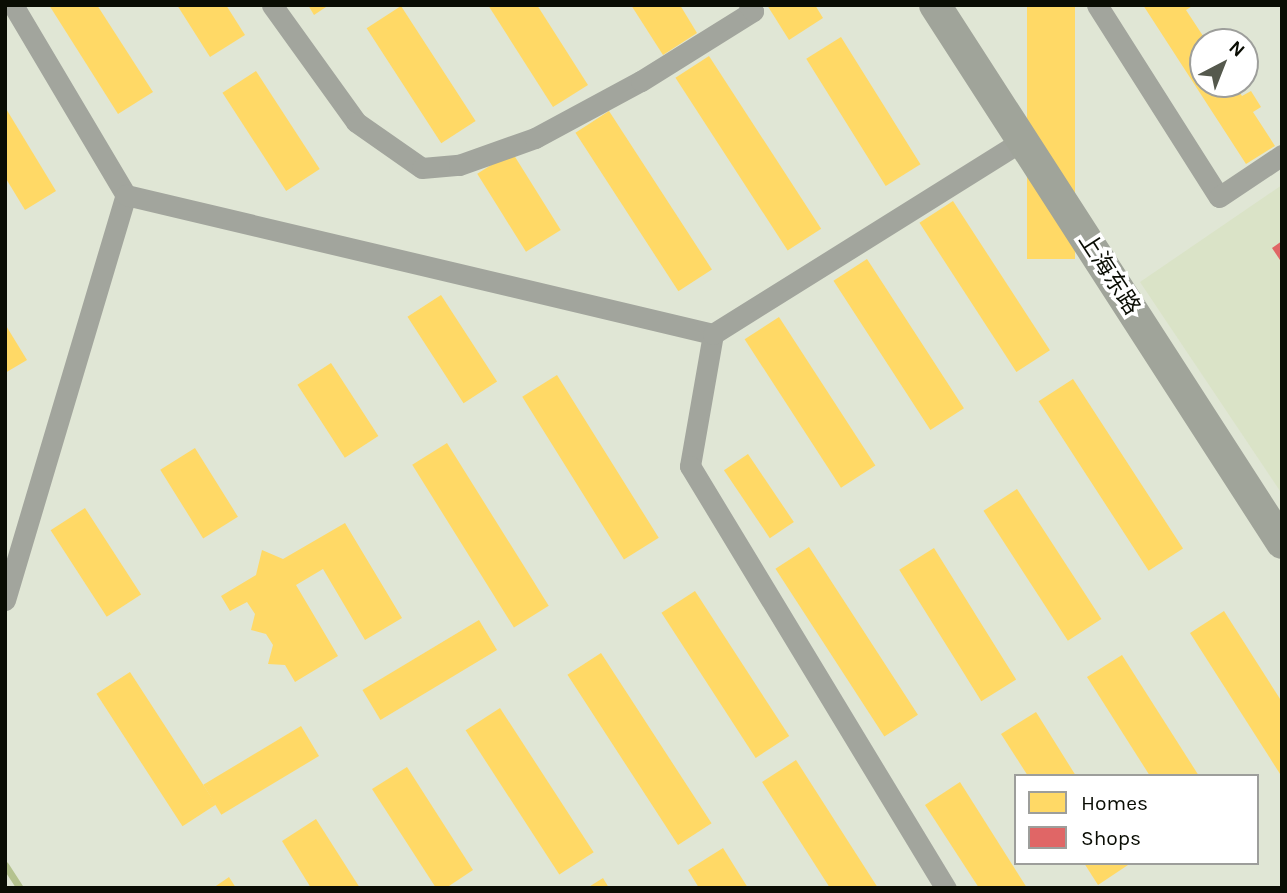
<!DOCTYPE html>
<meta charset="utf-8">
<style>
body{margin:0}
#map{position:relative;width:1287px;height:893px;overflow:hidden;background:#e0e6d5;font-family:Karla,"Noto Sans SC",sans-serif}
div>[style]{position:absolute}
.built>*{inset:0;background:#dae3c7}
.homes>*{inset:0;background:#ffd966;transform-origin:0 0}
.shops>*{inset:0;background:#e06666}
.stream>*{height:7px;margin:-3.5px;padding:0 3.5px;transform-origin:3.5px;border-radius:3.5px;background:#b4c28e}
.street>*{height:21px;margin:-10.5px;padding:0 10.5px;transform-origin:10.5px;border-radius:10.5px;background:#a2a59d}
.secondary>*{height:32px;margin:-16px;padding:0 16px;transform-origin:16px;border-radius:16px;background:#a0a49a}
span{translate:-50% -50%;white-space:nowrap;text-align:center;line-height:1.15;-webkit-text-stroke:7px #fff;paint-order:stroke}
.street-label{font-size:23px;color:#0a0d04}
.frame{position:absolute;inset:0;border:7px solid #0a0d04;pointer-events:none}
.legend{position:absolute;left:1014px;top:774px;width:245px;height:91px;box-sizing:border-box;background:#fff;border:2px solid #9d9e9b;margin:0;padding:9px 12px;list-style:none;font-size:21px;color:#0a0d04}
.legend li{display:flex;align-items:center;gap:14px;height:35px}
.legend b{width:35px;border:2px solid #9d9e9b}
.north{position:absolute;left:1189px;top:28px;width:70px;height:70px;box-sizing:border-box;background:#fff;border:2px solid #9d9e9b;border-radius:50%;rotate:42deg;font-size:19px;font-weight:700;line-height:28px;text-align:center;color:#0a0d04}
.north::after{content:'';display:block;margin:auto;width:24px;height:32px;background:#55594d;clip-path:polygon(50% 0,100% 100%,50% 72%,0 100%)}
</style>
<div id="map">
<div class="built">
<div style="clip-path:polygon(1282px 185px,1282px 494px,1140px 282px)"></div>
</div>
<div class="homes">
<div style="clip-path:polygon(49px 5px,97px 5px,153px 92px,118px 114px)"></div>
<div style="clip-path:polygon(177px 5px,226px 5px,245px 35px,210px 57px)"></div>
<div style="clip-path:polygon(308px 5px,329px 5px,314px 15px)"></div>
<div style="clip-path:polygon(488px 5px,537px 5px,588px 85px,553px 107px)"></div>
<div style="clip-path:polygon(631px 5px,680px 5px,697px 33px,663px 55px)"></div>
<div style="clip-path:polygon(767px 5px,815px 5px,823px 18px,789px 40px)"></div>
<div style="left:1027px;top:5px;width:48px;height:254px"></div>
<div style="clip-path:polygon(1143px 5px,1194px 5px,1186px 10px,1207px 42px,1203px 84px,1234px 84px,1242px 96px,1251px 91px,1261px 107px,1253px 112px,1275px 146px,1246px 164px)"></div>
<div style="left:401px;top:6px;width:137px;height:41px;rotate:57deg"></div>
<div style="left:841px;top:37px;width:150px;height:41px;rotate:58deg"></div>
<div style="left:709px;top:56px;width:206px;height:40px;rotate:57deg"></div>
<div style="left:256px;top:71px;width:117px;height:40px;rotate:57deg"></div>
<div style="clip-path:polygon(5px 107px,56px 191px,25px 210px,5px 177px)"></div>
<div style="left:609px;top:111px;width:189px;height:40px;rotate:57deg"></div>
<div style="left:512px;top:152px;width:92px;height:41px;rotate:58deg"></div>
<div style="left:953px;top:201px;width:178px;height:40px;rotate:57deg"></div>
<div style="left:867px;top:259px;width:178px;height:40px;rotate:57deg"></div>
<div style="left:441px;top:295px;width:103px;height:40px;rotate:57deg"></div>
<div style="left:779px;top:317px;width:177px;height:41px;rotate:57deg"></div>
<div style="clip-path:polygon(5px 324px,27px 360px,5px 373px)"></div>
<div style="left:331px;top:363px;width:87px;height:40px;rotate:57deg"></div>
<div style="left:557px;top:375px;width:192px;height:41px;rotate:58deg"></div>
<div style="left:1073px;top:379px;width:202px;height:41px;rotate:57deg"></div>
<div style="left:447px;top:443px;width:192px;height:41px;rotate:58deg"></div>
<div style="left:195px;top:448px;width:81px;height:41px;rotate:58deg"></div>
<div style="left:748px;top:454px;width:82px;height:29px;rotate:56deg"></div>
<div style="left:1017px;top:489px;width:155px;height:40px;rotate:57deg"></div>
<div style="left:85px;top:508px;width:103px;height:41px;rotate:57deg"></div>
<div style="clip-path:polygon(345px 523px,402px 618px,365px 640px,323px 569px,296px 585px,338px 656px,295px 682px,285px 665px,268px 664px,273px 645px,266px 634px,251px 630px,255px 614px,247px 602px,230px 611px,221px 596px,256px 575px,262px 550px,283px 559px)"></div>
<div style="left:809px;top:547px;width:200px;height:40px;rotate:57deg"></div>
<div style="left:934px;top:548px;width:155px;height:41px;rotate:58deg"></div>
<div style="left:695px;top:591px;width:173px;height:40px;rotate:57deg"></div>
<div style="clip-path:polygon(1224px 611px,1282px 702px,1282px 777px,1190px 633px)"></div>
<div style="left:479px;top:620px;width:35px;height:136px;rotate:59deg"></div>
<div style="left:601px;top:653px;width:203px;height:40px;rotate:57deg"></div>
<div style="clip-path:polygon(1122px 655px,1199px 776px,1150px 776px,1087px 677px)"></div>
<div style="left:130px;top:672px;width:158px;height:40px;rotate:57deg"></div>
<div style="left:500px;top:708px;width:172px;height:41px;rotate:57deg"></div>
<div style="clip-path:polygon(1036px 712px,1076px 776px,1028px 776px,1001px 734px)"></div>
<div style="left:301px;top:726px;width:35px;height:114px;rotate:59deg"></div>
<div style="clip-path:polygon(796px 760px,878px 888px,830px 888px,762px 782px)"></div>
<div style="clip-path:polygon(407px 767px,473px 870px,446px 888px,436px 888px,372px 789px)"></div>
<div style="clip-path:polygon(960px 782px,1027px 888px,979px 888px,925px 805px)"></div>
<div style="clip-path:polygon(316px 819px,360px 888px,311px 888px,282px 841px)"></div>
<div style="clip-path:polygon(723px 848px,748px 888px,699px 888px,688px 870px)"></div>
<div style="clip-path:polygon(1084px 863px,1131px 863px,1098px 885px)"></div>
<div style="clip-path:polygon(229px 877px,236px 888px,213px 888px)"></div>
<div style="clip-path:polygon(603px 878px,609px 888px,587px 888px)"></div>
</div>
<div class="shops">
<div style="clip-path:polygon(1282px 241px,1282px 263px,1272px 248px)"></div>
</div>
<div class="stream">
<div style="left:5px;top:865px;width:27px;rotate:57deg"></div>
</div>
<div class="street">
<div style="left:13px;top:5px;width:221px;rotate:59.3deg"></div>
<div style="left:272px;top:5px;width:144px;rotate:54.3deg"></div>
<div style="left:356px;top:122px;width:80px;rotate:34.9deg"></div>
<div style="left:422px;top:168px;width:37px;rotate:-5deg"></div>
<div style="left:459px;top:165px;width:81px;rotate:-19.6deg"></div>
<div style="left:535px;top:138px;width:120px;rotate:-28.3deg"></div>
<div style="left:641px;top:81px;width:132px;rotate:-32deg"></div>
<div style="left:753px;top:11px;width:7px;rotate:-124deg"></div>
<div style="left:1097px;top:5px;width:227px;rotate:57.6deg"></div>
<div style="left:1219px;top:197px;width:76px;rotate:-33.7deg"></div>
<div style="left:713px;top:334px;width:134px;rotate:99.9deg"></div>
<div style="left:690px;top:466px;width:494px;rotate:58.8deg"></div>
<div style="left:5px;top:600px;width:423px;rotate:-73.4deg"></div>
<div style="left:126px;top:195px;width:603px;rotate:13.32deg"></div>
<div style="left:713px;top:334px;width:367px;rotate:-32deg"></div>
</div>
<div class="secondary">
<div style="left:935px;top:5px;width:640px;rotate:57.18deg"></div>
</div>
<div class="street-label">
<span style="left:1109px;top:274px;rotate:57deg">上海东路</span>
</div>
<div class="frame"></div>
<ul class="legend">
<li><b style="height:19px;background:#ffd966"></b>Homes</li>
<li><b style="height:19px;background:#e06666"></b>Shops</li>
</ul>
<div class="north">N</div>
</div>
